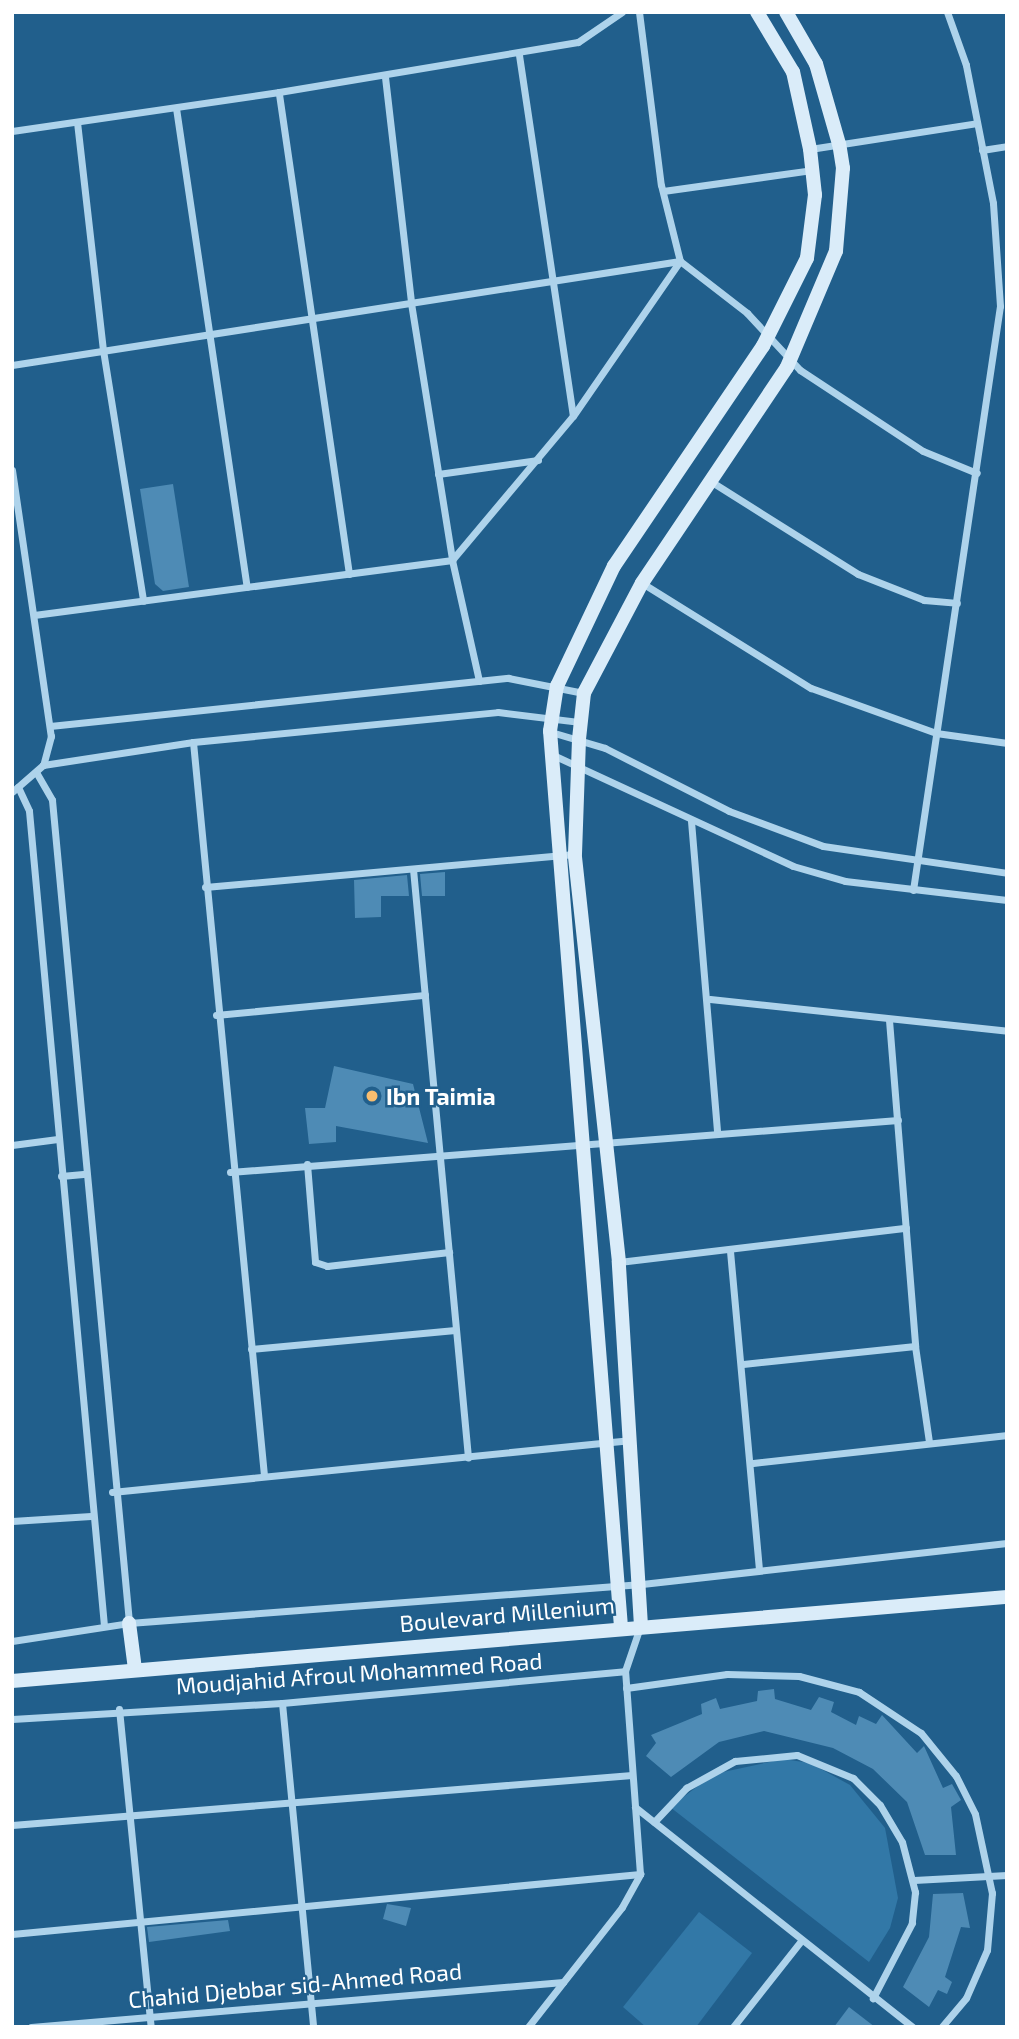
<!DOCTYPE html>
<style>
body{margin:0}
#map{position:relative;width:1019px;height:2039px;overflow:hidden;background:#215f8c;font-family:"Exo 2",sans-serif}
div>[style]{position:absolute}
.green>*{inset:0;background:#3278a7}
.building>*{inset:0;background:#4e8bb5}
.street>*{height:7px;margin:-3.5px;padding:0 3.5px;transform-origin:3.5px;border-radius:3.5px;background:#aed3eb}
.secondary>*{height:14px;margin:-7px;padding:0 7px;transform-origin:7px;border-radius:7px;background:#daecf9}
.dots>*{width:19px;height:19px;translate:-50% -50%;box-sizing:border-box;border:4px solid #215f8c;border-radius:50%}
span{translate:-50% -50%;white-space:nowrap;text-align:center;line-height:1.15;-webkit-text-stroke:5px #215f8c;paint-order:stroke}
.poi-label{font-size:23px;color:#fff;font-weight:700}
.left{translate:0 -50%;text-align:left}
.street-label{font-size:23px;color:#fff}
.frame{position:absolute;inset:0;border:14px solid #fff;pointer-events:none}
</style>
<div id="map">
<div class="green">
<div style="clip-path:polygon(783px 1759px,810px 1763px,850px 1785px,885px 1828px,898px 1898px,890px 1928px,869px 1962px,670px 1807px,714px 1774px)"></div>
<div style="clip-path:polygon(699px 1912px,752px 1953px,696px 2027px,646px 2027px,623px 2007px)"></div>
</div>
<div class="building">
<div style="clip-path:polygon(173px 484px,189px 587px,163px 591px,155px 584px,140px 489px)"></div>
<div style="clip-path:polygon(445px 872px,445px 896px,422px 896px,420px 874px)"></div>
<div style="clip-path:polygon(407px 875px,409px 896px,381px 896px,381px 917px,355px 918px,354px 880px)"></div>
<div style="clip-path:polygon(334px 1066px,413px 1084px,428px 1143px,336px 1126px,336px 1142px,309px 1144px,305px 1108px,325px 1108px)"></div>
<div style="clip-path:polygon(774px 1689px,775px 1699px,811px 1710px,819px 1697px,834px 1702px,831px 1712px,856px 1725px,859px 1716px,876px 1724px,882px 1715px,917px 1753px,924px 1746px,943px 1788px,952px 1784px,961px 1800px,951px 1807px,956px 1855px,925px 1855px,907px 1802px,873px 1769px,833px 1748px,764px 1731px,719px 1742px,671px 1777px,646px 1756px,656px 1743px,651px 1735px,702px 1714px,701px 1704px,716px 1698px,720px 1709px,757px 1701px,758px 1691px)"></div>
<div style="clip-path:polygon(963px 1893px,970px 1928px,961px 1927px,945px 1977px,952px 1982px,947px 1994px,938px 1990px,929px 2007px,903px 1987px,929px 1937px,933px 1894px)"></div>
<div style="clip-path:polygon(387px 1904px,411px 1908px,406px 1926px,383px 1919px)"></div>
<div style="clip-path:polygon(228px 1920px,230px 1931px,149px 1942px,147px 1927px)"></div>
<div style="clip-path:polygon(849px 2007px,875px 2027px,834px 2027px)"></div>
</div>
<div class="street">
<div style="left:639px;top:12px;width:174px;rotate:82.8deg"></div>
<div style="left:661px;top:185px;width:78px;rotate:76deg"></div>
<div style="left:680px;top:261px;width:85px;rotate:37.8deg"></div>
<div style="left:747px;top:313px;width:78px;rotate:47.1deg"></div>
<div style="left:800px;top:370px;width:147px;rotate:33.4deg"></div>
<div style="left:923px;top:451px;width:58px;rotate:22.2deg"></div>
<div style="left:519px;top:55px;width:364px;rotate:81.5deg"></div>
<div style="left:385px;top:77px;width:227px;rotate:83.4deg"></div>
<div style="left:411px;top:303px;width:260px;rotate:80.9deg"></div>
<div style="left:452px;top:560px;width:124px;rotate:77.4deg"></div>
<div style="left:176px;top:108px;width:484px;rotate:81.6deg"></div>
<div style="left:77px;top:122px;width:229px;rotate:83.5deg"></div>
<div style="left:103px;top:350px;width:254px;rotate:80.9deg"></div>
<div style="left:12px;top:131px;width:270px;rotate:-8.3deg"></div>
<div style="left:810px;top:149px;width:169px;rotate:-8.8deg"></div>
<div style="left:982px;top:150px;width:25px;rotate:-9deg"></div>
<div style="left:663px;top:191px;width:150px;rotate:-8deg"></div>
<div style="left:12px;top:365px;width:676px;rotate:-8.85deg"></div>
<div style="left:12px;top:470px;width:269px;rotate:81.7deg"></div>
<div style="left:51px;top:736px;width:30px;rotate:105deg"></div>
<div style="left:43px;top:765px;width:41px;rotate:138.9deg"></div>
<div style="left:438px;top:474px;width:101px;rotate:-8deg"></div>
<div style="left:715px;top:484px;width:169px;rotate:32.2deg"></div>
<div style="left:858px;top:574px;width:71px;rotate:21.5deg"></div>
<div style="left:924px;top:600px;width:33px;rotate:5deg"></div>
<div style="left:349px;top:574px;width:487px;rotate:-98.3deg"></div>
<div style="left:279px;top:92px;width:303px;rotate:-9.5deg"></div>
<div style="left:578px;top:42px;width:53px;rotate:-34.3deg"></div>
<div style="left:642px;top:583px;width:199px;rotate:31.9deg"></div>
<div style="left:811px;top:688px;width:133px;rotate:19.8deg"></div>
<div style="left:936px;top:733px;width:72px;rotate:8deg"></div>
<div style="left:34px;top:615px;width:422px;rotate:-7.5deg"></div>
<div style="left:452px;top:560px;width:188px;rotate:-50deg"></div>
<div style="left:573px;top:416px;width:188px;rotate:-55.4deg"></div>
<div style="left:50px;top:726px;width:461px;rotate:-6deg"></div>
<div style="left:508px;top:678px;width:77px;rotate:11.2deg"></div>
<div style="left:551px;top:732px;width:56px;rotate:16.5deg"></div>
<div style="left:605px;top:748px;width:139px;rotate:26.9deg"></div>
<div style="left:729px;top:811px;width:100px;rotate:20.4deg"></div>
<div style="left:823px;top:846px;width:186px;rotate:8.3deg"></div>
<div style="left:193px;top:742px;width:737px;rotate:84.47deg"></div>
<div style="left:553px;top:755px;width:264px;rotate:24.8deg"></div>
<div style="left:793px;top:866px;width:54px;rotate:16.1deg"></div>
<div style="left:845px;top:881px;width:163px;rotate:6.7deg"></div>
<div style="left:43px;top:765px;width:152px;rotate:-8.7deg"></div>
<div style="left:193px;top:742px;width:306px;rotate:-5.6deg"></div>
<div style="left:498px;top:712px;width:83px;rotate:7deg"></div>
<div style="left:36px;top:772px;width:32px;rotate:60deg"></div>
<div style="left:52px;top:800px;width:827px;rotate:84.65deg"></div>
<div style="left:18px;top:787px;width:26px;rotate:65deg"></div>
<div style="left:29px;top:811px;width:818px;rotate:84.74deg"></div>
<div style="left:691px;top:821px;width:313px;rotate:85.2deg"></div>
<div style="left:413px;top:869px;width:591px;rotate:84.66deg"></div>
<div style="left:205px;top:887px;width:371px;rotate:-5.1deg"></div>
<div style="left:913px;top:890px;width:590px;rotate:-81.53deg"></div>
<div style="left:1000px;top:306px;width:103px;rotate:-93.9deg"></div>
<div style="left:993px;top:203px;width:141px;rotate:-101.1deg"></div>
<div style="left:966px;top:65px;width:56px;rotate:-109.7deg"></div>
<div style="left:710px;top:999px;width:299px;rotate:6.1deg"></div>
<div style="left:216px;top:1015px;width:210px;rotate:-5.5deg"></div>
<div style="left:889px;top:1020px;width:327px;rotate:85.4deg"></div>
<div style="left:915px;top:1346px;width:97px;rotate:81.7deg"></div>
<div style="left:12px;top:1145px;width:46px;rotate:-7.4deg"></div>
<div style="left:307px;top:1164px;width:98px;rotate:85.3deg"></div>
<div style="left:315px;top:1262px;width:13px;rotate:18deg"></div>
<div style="left:327px;top:1266px;width:123px;rotate:-6.5deg"></div>
<div style="left:230px;top:1172px;width:670px;rotate:-4.45deg"></div>
<div style="left:61px;top:1176px;width:25px;rotate:-5deg"></div>
<div style="left:730px;top:1251px;width:318px;rotate:84.8deg"></div>
<div style="left:619px;top:1262px;width:289px;rotate:-6.8deg"></div>
<div style="left:251px;top:1349px;width:205px;rotate:-5.3deg"></div>
<div style="left:743px;top:1364px;width:173px;rotate:-6deg"></div>
<div style="left:753px;top:1463px;width:256px;rotate:-6.3deg"></div>
<div style="left:112px;top:1492px;width:522px;rotate:-5.72deg"></div>
<div style="left:12px;top:1521px;width:79px;rotate:-3.6deg"></div>
<div style="left:12px;top:1641px;width:118px;rotate:-8.7deg"></div>
<div style="left:129px;top:1623px;width:514px;rotate:-4.35deg"></div>
<div style="left:642px;top:1584px;width:367px;rotate:-6.4deg"></div>
<div style="left:626px;top:1688px;width:102px;rotate:-7.9deg"></div>
<div style="left:727px;top:1674px;width:72px;rotate:1.6deg"></div>
<div style="left:799px;top:1676px;width:62px;rotate:14.9deg"></div>
<div style="left:859px;top:1692px;width:74px;rotate:33.5deg"></div>
<div style="left:921px;top:1733px;width:55px;rotate:50.9deg"></div>
<div style="left:956px;top:1776px;width:42px;rotate:63.4deg"></div>
<div style="left:975px;top:1814px;width:81px;rotate:77.9deg"></div>
<div style="left:992px;top:1893px;width:57px;rotate:95deg"></div>
<div style="left:987px;top:1950px;width:52px;rotate:113.6deg"></div>
<div style="left:966px;top:1998px;width:38px;rotate:130deg"></div>
<div style="left:282px;top:1703px;width:325px;rotate:84.5deg"></div>
<div style="left:119px;top:1709px;width:320px;rotate:84.3deg"></div>
<div style="left:12px;top:1719px;width:270px;rotate:-3.4deg"></div>
<div style="left:282px;top:1703px;width:344px;rotate:-5.3deg"></div>
<div style="left:635px;top:1807px;width:355px;rotate:38.4deg"></div>
<div style="left:654px;top:1822px;width:47px;rotate:-46.7deg"></div>
<div style="left:686px;top:1788px;width:56px;rotate:-28.9deg"></div>
<div style="left:735px;top:1761px;width:62px;rotate:-5.5deg"></div>
<div style="left:797px;top:1755px;width:61px;rotate:22.3deg"></div>
<div style="left:853px;top:1778px;width:38px;rotate:45deg"></div>
<div style="left:880px;top:1805px;width:43px;rotate:59.3deg"></div>
<div style="left:902px;top:1842px;width:52px;rotate:75.4deg"></div>
<div style="left:915px;top:1892px;width:31px;rotate:96deg"></div>
<div style="left:912px;top:1923px;width:85px;rotate:117.5deg"></div>
<div style="left:12px;top:1825px;width:622px;rotate:-4.61deg"></div>
<div style="left:914px;top:1880px;width:93px;rotate:-3.1deg"></div>
<div style="left:12px;top:1934px;width:631px;rotate:-5.46deg"></div>
<div style="left:31px;top:2027px;width:534px;rotate:-4.83deg"></div>
<div style="left:528px;top:2027px;width:152px;rotate:-51.9deg"></div>
<div style="left:622px;top:1907px;width:38px;rotate:-61deg"></div>
<div style="left:640px;top:1874px;width:204px;rotate:-94.2deg"></div>
<div style="left:625px;top:1671px;width:46px;rotate:-71.2deg"></div>
<div style="left:733px;top:2027px;width:110px;rotate:-51.7deg"></div>
</div>
<div class="secondary">
<div style="left:129px;top:1623px;width:46px;rotate:82.6deg"></div>
<div style="left:641px;top:1626px;width:365px;rotate:-93.5deg"></div>
<div style="left:619px;top:1262px;width:410px;rotate:-96.2deg"></div>
<div style="left:575px;top:854px;width:115px;rotate:-88deg"></div>
<div style="left:579px;top:739px;width:46px;rotate:-83.8deg"></div>
<div style="left:584px;top:693px;width:124px;rotate:-62.2deg"></div>
<div style="left:642px;top:583px;width:260px;rotate:-56.1deg"></div>
<div style="left:787px;top:367px;width:126px;rotate:-67.1deg"></div>
<div style="left:836px;top:251px;width:83px;rotate:-85.2deg"></div>
<div style="left:843px;top:168px;width:24px;rotate:-99deg"></div>
<div style="left:839px;top:144px;width:83px;rotate:-106deg"></div>
<div style="left:816px;top:64px;width:60px;rotate:-120deg"></div>
<div style="left:621px;top:1627px;width:899px;rotate:-94.53deg"></div>
<div style="left:550px;top:731px;width:46px;rotate:-81.2deg"></div>
<div style="left:557px;top:686px;width:133px;rotate:-64.6deg"></div>
<div style="left:614px;top:566px;width:266px;rotate:-55.9deg"></div>
<div style="left:763px;top:346px;width:98px;rotate:-63.4deg"></div>
<div style="left:807px;top:258px;width:64px;rotate:-82.8deg"></div>
<div style="left:815px;top:195px;width:46px;rotate:-96.2deg"></div>
<div style="left:810px;top:149px;width:79px;rotate:-102.4deg"></div>
<div style="left:793px;top:72px;width:70px;rotate:-121deg"></div>
<div style="left:12px;top:1681px;width:999px;rotate:-4.83deg"></div>
</div>
<div class="dots">
<div style="left:372px;top:1096px;background:#f8bd6f"></div>
</div>
<div class="poi-label">
<span class="left" style="left:386px;top:1096px">Ibn Taimia</span>
</div>
<div class="street-label">
<span style="left:507px;top:1614px;rotate:-5deg">Boulevard Millenium</span>
<span style="left:359px;top:1673px;rotate:-4deg">Moudjahid Afroul Mohammed Road</span>
<span style="left:295px;top:1985px;rotate:-5deg">Chahid Djebbar sid-Ahmed Road</span>
</div>
<div class="frame"></div>
</div>
